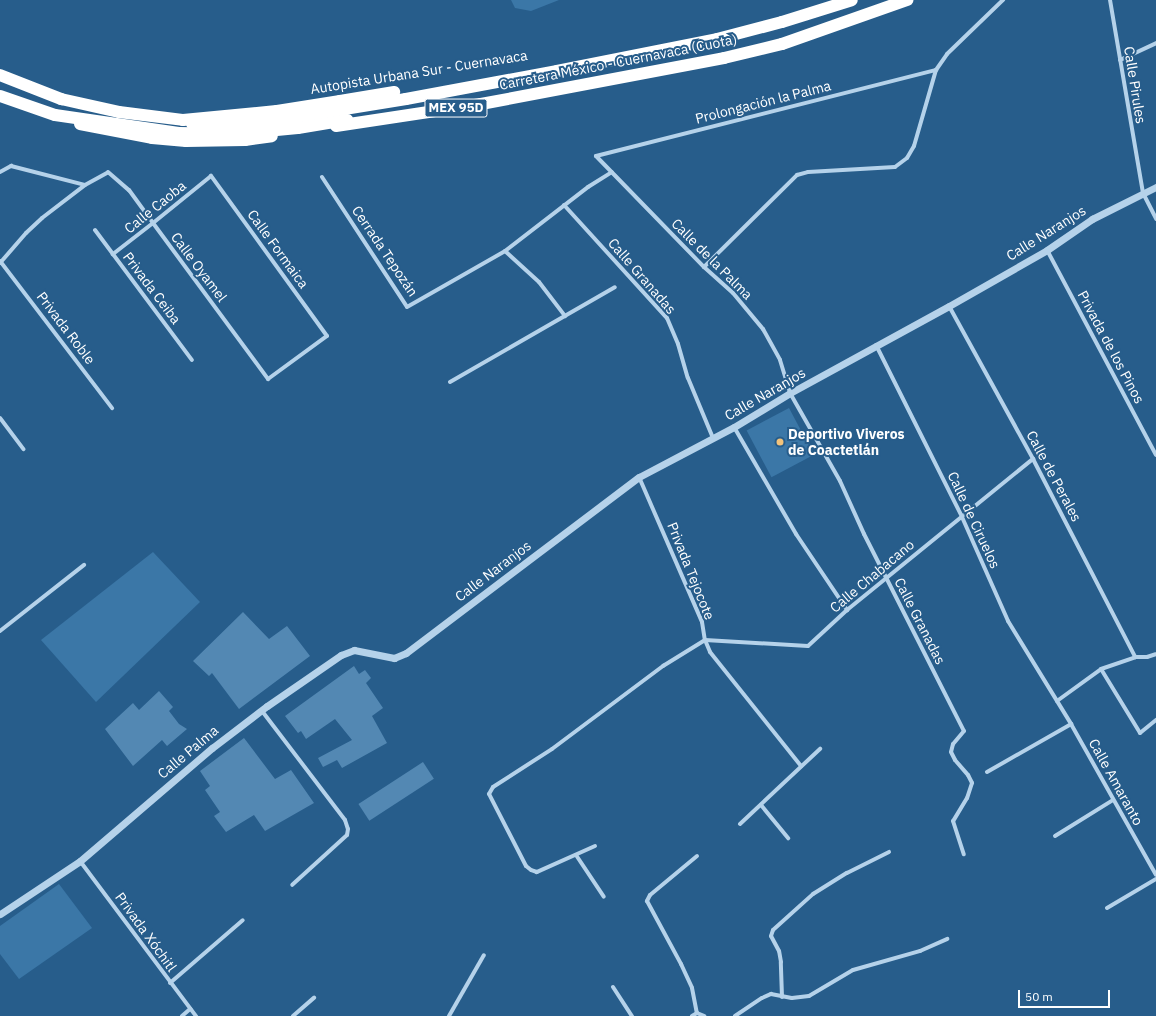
<!DOCTYPE html>
<meta charset="utf-8">
<style>
body{margin:0}
#map{position:relative;width:1156px;height:1016px;overflow:hidden;background:#275d8b;font-family:"IBM Plex Sans",sans-serif}
div>[style]{position:absolute}
.green>*{inset:0;background:#3b77a7;transform-origin:0 0}
.building>*{inset:0;background:#5388b3;transform-origin:0 0}
.minor>*{height:4px;margin:-2px;padding:0 2px;transform-origin:2px;border-radius:2px;background:#b5d2ea}
.tertiary>*{height:7px;margin:-3.5px;padding:0 3.5px;transform-origin:3.5px;border-radius:3.5px;background:#b5d2ea}
.motorway>*{height:12px;margin:-6px;padding:0 6px;transform-origin:6px;border-radius:6px;background:#fff}
.motorway-bridge>*{height:12px;margin:-6px;padding:0 6px;transform-origin:6px;border-radius:6px;background:#fff}
.dots>*{width:11px;height:11px;translate:-50% -50%;box-sizing:border-box;border:2px solid #275d8b;border-radius:50%}
span{translate:-50% -50%;white-space:nowrap;text-align:center;line-height:1.15;-webkit-text-stroke:4px #275d8b;paint-order:stroke}
.shield-label span{padding:1px 3px;background:#275d8b;border:1px solid;border-radius:3px;-webkit-text-stroke-width:0}
.shield-label{font-size:13px;color:#fff;font-weight:700}
.street-label{font-size:14px;color:#fff}
.poi-label{font-size:14px;color:#fff;font-weight:700}
.left{translate:0 -50%;text-align:left}
.scale{position:absolute;left:1018px;top:990px;width:92px;height:18px;box-sizing:border-box;border:2px solid #fff;border-top:0;padding-left:5px;font-size:12px;line-height:14px;white-space:nowrap;color:#fff;-webkit-text-stroke:3px #275d8b;paint-order:stroke}
</style>
<div id="map">
<div class="green">
<div style="clip-path:polygon(511px 0,559px 0,531px 11px,515px 8px)"></div>
<div style="left:789px;top:408px;width:53px;height:48px;rotate:62deg"></div>
<div style="clip-path:polygon(153px 552px,200px 602px,96px 702px,41px 640px)"></div>
<div style="clip-path:polygon(59px 884px,92px 928px,19px 979px,0 954px,0 926px)"></div>
</div>
<div class="building">
<div style="clip-path:polygon(243px 612px,269px 639px,287px 626px,310px 656px,239px 709px,212px 673px,209px 676px,193px 661px)"></div>
<div style="clip-path:polygon(354px 666px,359px 674px,365px 670px,371px 678px,366px 683px,383px 708px,372px 716px,387px 743px,342px 768px,337px 760px,323px 767px,318px 758px,352px 740px,335px 719px,306px 739px,301px 731px,298px 733px,285px 716px)"></div>
<div style="clip-path:polygon(159px 691px,173px 707px,169px 711px,179px 724px,187px 729px,167px 746px,162px 740px,133px 766px,105px 729px,133px 703px,139px 710px)"></div>
<div style="clip-path:polygon(244px 738px,275px 779px,291px 770px,314px 803px,265px 831px,254px 815px,226px 832px,214px 816px,220px 812px,205px 790px,210px 786px,200px 771px)"></div>
<div style="left:423px;top:762px;width:20px;height:77px;rotate:57deg"></div>
</div>
<div class="minor">
<div style="left:1110px;top:0;width:196px;rotate:80.3deg"></div>
<div style="left:1143px;top:193px;width:29px;rotate:63deg"></div>
<div style="left:1120px;top:60px;width:40px;rotate:-25deg"></div>
<div style="left:596px;top:156px;width:155px;rotate:45.8deg"></div>
<div style="left:704px;top:267px;width:39px;rotate:42deg"></div>
<div style="left:733px;top:293px;width:47px;rotate:50.2deg"></div>
<div style="left:763px;top:329px;width:35px;rotate:61deg"></div>
<div style="left:780px;top:360px;width:34px;rotate:73deg"></div>
<div style="left:790px;top:393px;width:101px;rotate:60.4deg"></div>
<div style="left:840px;top:481px;width:58px;rotate:65.6deg"></div>
<div style="left:864px;top:534px;width:221px;rotate:63.1deg"></div>
<div style="left:964px;top:731px;width:17px;rotate:130deg"></div>
<div style="left:953px;top:744px;width:8px;rotate:104deg"></div>
<div style="left:951px;top:752px;width:9px;rotate:63deg"></div>
<div style="left:955px;top:760px;width:20px;rotate:49deg"></div>
<div style="left:968px;top:775px;width:9px;rotate:63deg"></div>
<div style="left:972px;top:783px;width:16px;rotate:108deg"></div>
<div style="left:967px;top:798px;width:27px;rotate:121deg"></div>
<div style="left:953px;top:821px;width:35px;rotate:72deg"></div>
<div style="left:596px;top:156px;width:351px;rotate:-14.2deg"></div>
<div style="left:0;top:172px;width:13px;rotate:-29deg"></div>
<div style="left:11px;top:166px;width:76px;rotate:14.4deg"></div>
<div style="left:322px;top:177px;width:155px;rotate:56.8deg"></div>
<div style="left:407px;top:307px;width:113px;rotate:-29.7deg"></div>
<div style="left:505px;top:251px;width:105px;rotate:-37.6deg"></div>
<div style="left:588px;top:187px;width:28px;rotate:-32deg"></div>
<div style="left:564px;top:205px;width:153px;rotate:47.7deg"></div>
<div style="left:667px;top:318px;width:28px;rotate:67deg"></div>
<div style="left:678px;top:344px;width:35px;rotate:74deg"></div>
<div style="left:688px;top:378px;width:65px;rotate:67.4deg"></div>
<div style="left:95px;top:230px;width:162px;rotate:53.3deg"></div>
<div style="left:1047px;top:250px;width:232px;rotate:62deg"></div>
<div style="left:505px;top:251px;width:46px;rotate:42.4deg"></div>
<div style="left:539px;top:282px;width:43px;rotate:52.6deg"></div>
<div style="left:0;top:261px;width:185px;rotate:52.7deg"></div>
<div style="left:0;top:263px;width:40px;rotate:-49deg"></div>
<div style="left:26px;top:233px;width:22px;rotate:-43deg"></div>
<div style="left:42px;top:218px;width:54px;rotate:-37.5deg"></div>
<div style="left:85px;top:185px;width:26px;rotate:-29deg"></div>
<div style="left:108px;top:172px;width:28px;rotate:41deg"></div>
<div style="left:129px;top:190px;width:41px;rotate:54deg"></div>
<div style="left:153px;top:223px;width:194px;rotate:53.6deg"></div>
<div style="left:268px;top:379px;width:73px;rotate:-36.1deg"></div>
<div style="left:327px;top:336px;width:198px;rotate:-125.9deg"></div>
<div style="left:211px;top:176px;width:75px;rotate:141deg"></div>
<div style="left:153px;top:223px;width:51px;rotate:142.2deg"></div>
<div style="left:704px;top:267px;width:131px;rotate:-44.7deg"></div>
<div style="left:797px;top:175px;width:11px;rotate:-15deg"></div>
<div style="left:808px;top:172px;width:87px;rotate:-3.3deg"></div>
<div style="left:895px;top:167px;width:15px;rotate:-37deg"></div>
<div style="left:907px;top:158px;width:14px;rotate:-60deg"></div>
<div style="left:914px;top:146px;width:79px;rotate:-73.9deg"></div>
<div style="left:936px;top:70px;width:19px;rotate:-55deg"></div>
<div style="left:947px;top:54px;width:78px;rotate:-44deg"></div>
<div style="left:949px;top:306px;width:175px;rotate:61.2deg"></div>
<div style="left:1033px;top:459px;width:223px;rotate:62.7deg"></div>
<div style="left:876px;top:345px;width:192px;rotate:63.4deg"></div>
<div style="left:962px;top:517px;width:114px;rotate:66.1deg"></div>
<div style="left:1008px;top:621px;width:121px;rotate:58.5deg"></div>
<div style="left:1071px;top:724px;width:173px;rotate:60.6deg"></div>
<div style="left:450px;top:382px;width:190px;rotate:-29.9deg"></div>
<div style="left:0;top:418px;width:39px;rotate:53deg"></div>
<div style="left:734px;top:427px;width:124px;rotate:59.9deg"></div>
<div style="left:796px;top:534px;width:92px;rotate:56.1deg"></div>
<div style="left:639px;top:477px;width:158px;rotate:66.5deg"></div>
<div style="left:702px;top:622px;width:18px;rotate:81deg"></div>
<div style="left:705px;top:640px;width:13px;rotate:67deg"></div>
<div style="left:710px;top:652px;width:146px;rotate:51.4deg"></div>
<div style="left:0;top:631px;width:107px;rotate:-38.2deg"></div>
<div style="left:1101px;top:669px;width:75px;rotate:58.6deg"></div>
<div style="left:1140px;top:733px;width:21px;rotate:-39deg"></div>
<div style="left:1057px;top:701px;width:54px;rotate:-36deg"></div>
<div style="left:1101px;top:669px;width:36px;rotate:-19deg"></div>
<div style="left:1135px;top:657px;width:12px"></div>
<div style="left:1147px;top:657px;width:9px;rotate:-18deg"></div>
<div style="left:262px;top:711px;width:137px;rotate:52.7deg"></div>
<div style="left:345px;top:820px;width:9px;rotate:72deg"></div>
<div style="left:348px;top:829px;width:6px;rotate:99deg"></div>
<div style="left:347px;top:835px;width:74px;rotate:137.7deg"></div>
<div style="left:987px;top:772px;width:97px;rotate:-29.7deg"></div>
<div style="left:761px;top:805px;width:43px;rotate:50.7deg"></div>
<div style="left:740px;top:824px;width:110px;rotate:-43.2deg"></div>
<div style="left:1055px;top:836px;width:68px;rotate:-31.8deg"></div>
<div style="left:595px;top:846px;width:64px;rotate:155.9deg"></div>
<div style="left:537px;top:872px;width:6px;rotate:-162deg"></div>
<div style="left:531px;top:870px;width:6px;rotate:-141deg"></div>
<div style="left:526px;top:866px;width:81px;rotate:-117.2deg"></div>
<div style="left:489px;top:794px;width:8px;rotate:-60deg"></div>
<div style="left:493px;top:787px;width:70px;rotate:-32.8deg"></div>
<div style="left:552px;top:749px;width:139px;rotate:-36.8deg"></div>
<div style="left:663px;top:666px;width:49px;rotate:-31.8deg"></div>
<div style="left:705px;top:640px;width:103px;rotate:3.3deg"></div>
<div style="left:808px;top:646px;width:53px;rotate:-42.7deg"></div>
<div style="left:847px;top:610px;width:240px;rotate:-39.1deg"></div>
<div style="left:576px;top:855px;width:50px;rotate:56.3deg"></div>
<div style="left:697px;top:856px;width:61px;rotate:140.3deg"></div>
<div style="left:650px;top:895px;width:7px;rotate:117deg"></div>
<div style="left:647px;top:901px;width:72px;rotate:61.6deg"></div>
<div style="left:681px;top:964px;width:26px;rotate:65deg"></div>
<div style="left:692px;top:988px;width:25px;rotate:79deg"></div>
<div style="left:80px;top:861px;width:194px;rotate:53.2deg"></div>
<div style="left:1107px;top:908px;width:57px;rotate:-30.6deg"></div>
<div style="left:170px;top:983px;width:96px;rotate:-40.8deg"></div>
<div style="left:613px;top:987px;width:35px;rotate:57deg"></div>
<div style="left:782px;top:997px;width:35px;rotate:-92deg"></div>
<div style="left:781px;top:962px;width:11px;rotate:-100deg"></div>
<div style="left:779px;top:951px;width:17px;rotate:-118deg"></div>
<div style="left:771px;top:936px;width:6px;rotate:-72deg"></div>
<div style="left:773px;top:930px;width:54px;rotate:-42deg"></div>
<div style="left:813px;top:894px;width:40px;rotate:-32deg"></div>
<div style="left:847px;top:873px;width:47px;rotate:-26.6deg"></div>
<div style="left:182px;top:1016px;width:11px;rotate:-41deg"></div>
<div style="left:293px;top:1016px;width:28px;rotate:-41deg"></div>
<div style="left:449px;top:1016px;width:70px;rotate:-60.2deg"></div>
<div style="left:692px;top:1016px;width:6px;rotate:-31deg"></div>
<div style="left:697px;top:1013px;width:8px;rotate:23deg"></div>
<div style="left:735px;top:1016px;width:32px;rotate:-34deg"></div>
<div style="left:762px;top:998px;width:10px;rotate:-24deg"></div>
<div style="left:771px;top:994px;width:21px;rotate:11deg"></div>
<div style="left:792px;top:998px;width:17px;rotate:-7deg"></div>
<div style="left:809px;top:996px;width:51px;rotate:-30.6deg"></div>
<div style="left:853px;top:970px;width:70px;rotate:-15.8deg"></div>
<div style="left:920px;top:951px;width:30px;rotate:-24deg"></div>
</div>
<div class="tertiary">
<div style="left:0;top:914px;width:96px;rotate:-33.5deg"></div>
<div style="left:80px;top:861px;width:174px;rotate:-40.6deg"></div>
<div style="left:212px;top:748px;width:69px;rotate:-37.4deg"></div>
<div style="left:267px;top:706px;width:90px;rotate:-34.6deg"></div>
<div style="left:341px;top:655px;width:14px;rotate:-21deg"></div>
<div style="left:354px;top:650px;width:41px;rotate:11.3deg"></div>
<div style="left:394px;top:658px;width:13px;rotate:-23deg"></div>
<div style="left:406px;top:653px;width:292px;rotate:-37.1deg"></div>
<div style="left:639px;top:477px;width:107px;rotate:-27.8deg"></div>
<div style="left:734px;top:427px;width:66px;rotate:-31.3deg"></div>
<div style="left:790px;top:393px;width:181px;rotate:-28.7deg"></div>
<div style="left:949px;top:306px;width:113px;rotate:-29.7deg"></div>
<div style="left:1047px;top:250px;width:55px;rotate:-34.6deg"></div>
<div style="left:1092px;top:219px;width:72px;rotate:-26.6deg"></div>
</div>
<div class="motorway">
<div style="left:340px;top:101px;width:55px;rotate:-9.5deg"></div>
<div style="left:80px;top:124px;width:73px;rotate:11deg"></div>
<div style="left:152px;top:138px;width:34px;rotate:5deg"></div>
<div style="left:186px;top:141px;width:59px;rotate:-1deg"></div>
<div style="left:245px;top:140px;width:27px;rotate:-8deg"></div>
<div style="left:192px;top:124px;width:66px;rotate:-0.9deg"></div>
<div style="left:258px;top:123px;width:150px;rotate:-9.2deg"></div>
<div style="left:406px;top:99px;width:154px;rotate:-10.5deg"></div>
<div style="left:557px;top:71px;width:163px;rotate:-11.3deg"></div>
<div style="left:717px;top:39px;width:67px;rotate:-14.7deg"></div>
<div style="left:782px;top:22px;width:73px;rotate:-17.4deg"></div>
<div style="left:336px;top:126px;width:147px;rotate:-8.6deg"></div>
<div style="left:481px;top:104px;width:247px;rotate:-10.7deg"></div>
<div style="left:724px;top:58px;width:60px;rotate:-13.6deg"></div>
<div style="left:782px;top:44px;width:133px;rotate:-19.4deg"></div>
</div>
<div class="motorway-bridge">
<div style="left:0;top:75px;width:66px;rotate:21.5deg"></div>
<div style="left:61px;top:99px;width:59px;rotate:12.6deg"></div>
<div style="left:119px;top:112px;width:64px;rotate:7.1deg"></div>
<div style="left:183px;top:120px;width:94px;rotate:-5.5deg"></div>
<div style="left:277px;top:111px;width:64px;rotate:-9deg"></div>
<div style="left:0;top:96px;width:58px;rotate:19.1deg"></div>
<div style="left:55px;top:115px;width:125px;rotate:8.3deg"></div>
<div style="left:179px;top:133px;width:57px;rotate:1deg"></div>
<div style="left:236px;top:134px;width:62px;rotate:-5.5deg"></div>
<div style="left:298px;top:128px;width:50px;rotate:-9.3deg"></div>
</div>
<div class="dots">
<div style="left:780px;top:442px;background:#f2c37b"></div>
</div>
<div class="shield-label">
<span style="left:456px;top:108px">MEX 95D</span>
</div>
<div class="street-label">
<span style="left:618px;top:62px;rotate:-11deg">Carretera México - Cuernavaca (Cuota)</span>
<span style="left:419px;top:72px;rotate:-9deg">Autopista Urbana Sur - Cuernavaca</span>
<span style="left:1135px;top:85px;rotate:81deg">Calle Pirules</span>
<span style="left:763px;top:102px;rotate:-14deg">Prolongación la Palma</span>
<span style="left:155px;top:207px;rotate:-39deg">Calle Caoba</span>
<span style="left:1046px;top:233px;rotate:-32deg">Calle Naranjos</span>
<span style="left:278px;top:249px;rotate:54deg">Calle Formaica</span>
<span style="left:385px;top:251px;rotate:56deg">Cerrada Tepozán</span>
<span style="left:712px;top:259px;rotate:45deg">Calle de la Palma</span>
<span style="left:199px;top:267px;rotate:53deg">Calle Oyamel</span>
<span style="left:642px;top:276px;rotate:49deg">Calle Granadas</span>
<span style="left:152px;top:288px;rotate:53deg">Privada Ceiba</span>
<span style="left:66px;top:328px;rotate:53deg">Privada Roble</span>
<span style="left:1111px;top:347px;rotate:62deg">Privada de los Pinos</span>
<span style="left:765px;top:394px;rotate:-30deg">Calle Naranjos</span>
<span style="left:1054px;top:476px;rotate:62deg">Calle de Perales</span>
<span style="left:974px;top:520px;rotate:65deg">Calle de Ciruelos</span>
<span style="left:493px;top:571px;rotate:-37deg">Calle Naranjos</span>
<span style="left:691px;top:571px;rotate:68deg">Privada Tejocote</span>
<span style="left:872px;top:576px;rotate:-40deg">Calle Chabacano</span>
<span style="left:920px;top:621px;rotate:63deg">Calle Granadas</span>
<span style="left:188px;top:752px;rotate:-40deg">Calle Palma</span>
<span style="left:1116px;top:782px;rotate:61deg">Calle Amaranto</span>
<span style="left:146px;top:932px;rotate:54deg">Privada Xóchitl</span>
</div>
<div class="poi-label">
<span class="left" style="left:788px;top:442px">Deportivo Viveros<br>de Coactetlán</span>
</div>
<div class="scale">50 m</div>
</div>
